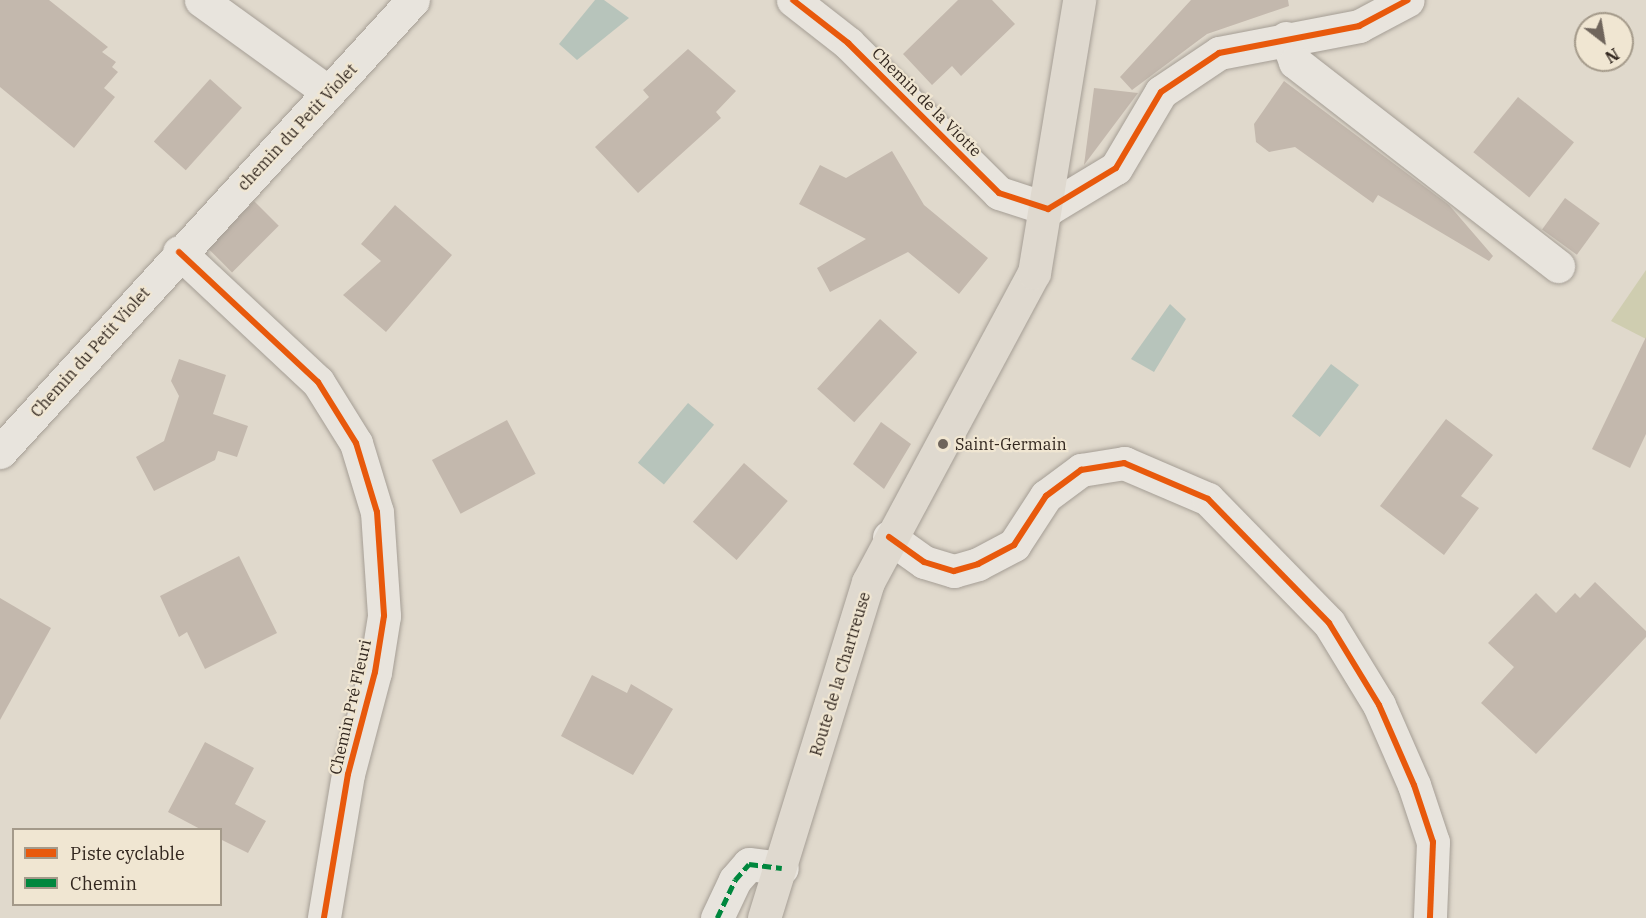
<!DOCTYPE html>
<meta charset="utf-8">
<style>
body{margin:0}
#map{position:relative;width:1646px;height:918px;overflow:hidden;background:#e0d9cc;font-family:"IBM Plex Serif",serif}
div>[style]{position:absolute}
.green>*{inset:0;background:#cfcdb0}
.water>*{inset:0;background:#b7c4bb;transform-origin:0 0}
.building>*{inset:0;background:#c3b8ad;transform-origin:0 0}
.roads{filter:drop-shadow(0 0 2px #a59e95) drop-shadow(0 0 2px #a59e95)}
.minor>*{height:33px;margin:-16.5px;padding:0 16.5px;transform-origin:16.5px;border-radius:16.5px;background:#e8e4dd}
.major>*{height:33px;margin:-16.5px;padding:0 16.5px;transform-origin:16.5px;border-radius:16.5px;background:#dfd9cf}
.quiet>*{height:4.5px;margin-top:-2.25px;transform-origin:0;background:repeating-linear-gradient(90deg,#00873e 0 9px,transparent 0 13.5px)}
.cycleway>*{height:6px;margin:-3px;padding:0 3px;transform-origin:3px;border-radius:3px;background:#e8590c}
.dots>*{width:16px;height:16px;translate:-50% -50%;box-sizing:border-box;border:3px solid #f0e6d2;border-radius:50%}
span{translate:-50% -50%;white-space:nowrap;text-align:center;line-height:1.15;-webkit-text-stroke:4.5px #f0e6d2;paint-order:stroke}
.street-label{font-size:16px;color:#32271f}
.poi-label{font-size:16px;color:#32271f}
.left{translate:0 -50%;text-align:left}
.legend{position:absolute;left:12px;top:828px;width:210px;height:78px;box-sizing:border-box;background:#f0e6d2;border:2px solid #a49a8a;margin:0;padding:8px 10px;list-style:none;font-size:18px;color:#32271f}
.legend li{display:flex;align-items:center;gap:12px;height:30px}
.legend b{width:30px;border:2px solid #a49a8a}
.north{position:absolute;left:1574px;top:12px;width:60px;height:60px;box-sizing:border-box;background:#f0e6d2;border:2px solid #a49a8a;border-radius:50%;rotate:149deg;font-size:16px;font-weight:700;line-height:24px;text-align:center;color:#32271f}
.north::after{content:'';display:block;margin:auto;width:21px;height:27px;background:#6f655c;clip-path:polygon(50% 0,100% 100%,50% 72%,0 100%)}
</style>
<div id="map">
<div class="green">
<div style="clip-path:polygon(1646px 270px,1646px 339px,1611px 321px)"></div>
</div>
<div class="water">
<div style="clip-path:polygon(595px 0,604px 0,629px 18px,577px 60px,559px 44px)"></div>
<div style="clip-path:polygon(1170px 304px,1186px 319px,1154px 372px,1131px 359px)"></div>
<div style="left:1331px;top:364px;width:35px;height:65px;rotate:37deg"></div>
<div style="left:688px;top:403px;width:34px;height:78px;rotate:40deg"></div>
</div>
<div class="building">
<div style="clip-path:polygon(0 0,49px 0,108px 47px,102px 52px,116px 62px,112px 67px,118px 72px,104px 88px,115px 97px,74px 148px,0 87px)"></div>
<div style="clip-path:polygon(958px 0,992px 0,1015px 24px,961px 76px,952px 66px,932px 85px,903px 54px)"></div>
<div style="clip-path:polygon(1191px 0,1288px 0,1289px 6px,1207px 34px,1132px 90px,1120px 77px)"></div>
<div style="clip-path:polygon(688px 49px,736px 91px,716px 112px,721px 118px,638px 193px,595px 147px,649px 97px,643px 90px)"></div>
<div style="left:210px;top:79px;width:43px;height:84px;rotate:42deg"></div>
<div style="clip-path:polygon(1284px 81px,1449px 205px,1493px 256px,1489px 261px,1378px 195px,1373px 203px,1295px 147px,1269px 152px,1256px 142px,1254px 124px)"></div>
<div style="clip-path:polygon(1094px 88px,1138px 93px,1084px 165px)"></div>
<div style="left:1518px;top:97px;width:72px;height:71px;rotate:39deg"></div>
<div style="clip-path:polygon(892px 151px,924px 205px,988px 258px,959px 294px,908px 252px,830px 292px,817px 268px,866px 239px,799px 204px,820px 165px,846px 178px)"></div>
<div style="left:1565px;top:198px;width:43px;height:39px;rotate:36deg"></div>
<div style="left:254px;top:201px;width:35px;height:66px;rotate:45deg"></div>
<div style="clip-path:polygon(395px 205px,452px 255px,386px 332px,343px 295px,381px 261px,361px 244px)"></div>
<div style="left:880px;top:319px;width:50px;height:94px;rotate:42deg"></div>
<div style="clip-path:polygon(1646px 337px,1646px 434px,1630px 468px,1592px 449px)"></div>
<div style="clip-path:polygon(179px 359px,226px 375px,213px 414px,248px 426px,237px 457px,218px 451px,215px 460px,154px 491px,136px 457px,164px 441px,179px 396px,171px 381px)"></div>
<div style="clip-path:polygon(1446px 419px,1493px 455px,1461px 496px,1479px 508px,1444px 555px,1380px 506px)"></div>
<div style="left:507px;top:420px;width:61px;height:85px;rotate:62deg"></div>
<div style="clip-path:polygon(881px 422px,911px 444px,884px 489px,853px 464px)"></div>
<div style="left:744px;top:463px;width:58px;height:78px;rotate:41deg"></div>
<div style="clip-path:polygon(239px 556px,277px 633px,205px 669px,187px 632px,179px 637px,160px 596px)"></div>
<div style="clip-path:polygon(1595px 582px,1646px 631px,1646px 637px,1536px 754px,1481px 703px,1514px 667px,1488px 643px,1536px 593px,1556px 613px,1575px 593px,1580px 598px)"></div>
<div style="clip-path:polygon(0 598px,51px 628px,0 720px)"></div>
<div style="clip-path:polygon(592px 675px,627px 693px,631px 684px,673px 709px,633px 775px,561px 736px)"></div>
<div style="clip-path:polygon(205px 742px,254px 768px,235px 804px,266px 821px,248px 853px,220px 839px,220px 830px,202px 830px,168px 812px)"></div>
</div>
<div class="roads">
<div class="minor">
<div style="left:201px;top:0;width:157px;rotate:35.9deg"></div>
<div style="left:793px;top:0;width:70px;rotate:38deg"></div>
<div style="left:848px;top:43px;width:213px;rotate:44.8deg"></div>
<div style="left:999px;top:193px;width:52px;rotate:18.1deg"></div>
<div style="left:1048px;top:209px;width:79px;rotate:-31.1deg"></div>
<div style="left:1116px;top:168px;width:88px;rotate:-59.4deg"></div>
<div style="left:1161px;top:92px;width:70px;rotate:-33.9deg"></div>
<div style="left:1219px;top:53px;width:143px;rotate:-10.9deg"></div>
<div style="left:1359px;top:26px;width:55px;rotate:-28deg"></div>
<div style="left:1286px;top:38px;width:26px;rotate:69deg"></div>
<div style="left:1295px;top:62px;width:333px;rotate:37.8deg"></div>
<div style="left:179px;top:252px;width:190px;rotate:43.1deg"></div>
<div style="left:318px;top:382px;width:72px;rotate:58.1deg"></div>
<div style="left:356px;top:443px;width:72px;rotate:73.1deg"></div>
<div style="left:377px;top:512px;width:104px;rotate:86.1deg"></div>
<div style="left:384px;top:616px;width:57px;rotate:99.1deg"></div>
<div style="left:375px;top:672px;width:106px;rotate:104.8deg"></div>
<div style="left:348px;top:774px;width:146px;rotate:99.5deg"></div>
<div style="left:0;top:452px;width:612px;rotate:-47.58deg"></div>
<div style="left:889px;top:537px;width:43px;rotate:35.5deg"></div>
<div style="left:924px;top:562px;width:31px;rotate:17deg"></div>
<div style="left:954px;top:571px;width:25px;rotate:-16deg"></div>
<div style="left:978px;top:564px;width:41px;rotate:-27.8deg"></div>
<div style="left:1014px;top:545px;width:59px;rotate:-56.9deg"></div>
<div style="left:1046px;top:496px;width:44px;rotate:-36.6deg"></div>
<div style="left:1081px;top:470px;width:44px;rotate:-9.2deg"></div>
<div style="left:1124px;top:463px;width:91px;rotate:23.2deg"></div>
<div style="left:1208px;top:499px;width:173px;rotate:45.7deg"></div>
<div style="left:1329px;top:623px;width:96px;rotate:58.6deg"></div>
<div style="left:1379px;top:705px;width:87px;rotate:66.4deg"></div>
<div style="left:1414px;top:785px;width:60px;rotate:71.6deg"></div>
<div style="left:1433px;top:842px;width:76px;rotate:92.3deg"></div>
<div style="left:717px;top:918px;width:42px;rotate:-64.7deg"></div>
<div style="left:735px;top:880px;width:21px;rotate:-49deg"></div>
<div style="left:749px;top:864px;width:33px;rotate:7deg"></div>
</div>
<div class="major">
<div style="left:764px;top:918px;width:352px;rotate:-72.8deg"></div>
<div style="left:868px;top:582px;width:351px;rotate:-61.8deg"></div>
<div style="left:1034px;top:273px;width:277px;rotate:-80.6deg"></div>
</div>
</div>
<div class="quiet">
<div style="left:717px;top:918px;width:42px;rotate:-64.7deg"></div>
<div style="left:735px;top:880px;width:21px;rotate:-49deg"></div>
<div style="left:749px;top:864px;width:33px;rotate:7deg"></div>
</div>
<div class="cycleway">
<div style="left:793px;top:0;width:70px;rotate:38deg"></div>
<div style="left:848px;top:43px;width:213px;rotate:44.8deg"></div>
<div style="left:999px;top:193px;width:52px;rotate:18.1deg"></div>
<div style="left:1048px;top:209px;width:79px;rotate:-31.1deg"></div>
<div style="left:1116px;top:168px;width:88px;rotate:-59.4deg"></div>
<div style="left:1161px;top:92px;width:70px;rotate:-33.9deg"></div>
<div style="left:1219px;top:53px;width:143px;rotate:-10.9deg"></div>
<div style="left:1359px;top:26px;width:55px;rotate:-28deg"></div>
<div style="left:179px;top:252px;width:190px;rotate:43.1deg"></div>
<div style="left:318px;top:382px;width:72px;rotate:58.1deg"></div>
<div style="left:356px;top:443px;width:72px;rotate:73.1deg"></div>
<div style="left:377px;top:512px;width:104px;rotate:86.1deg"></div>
<div style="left:384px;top:616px;width:57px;rotate:99.1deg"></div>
<div style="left:375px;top:672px;width:106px;rotate:104.8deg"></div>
<div style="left:348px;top:774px;width:146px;rotate:99.5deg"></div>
<div style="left:889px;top:537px;width:43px;rotate:35.5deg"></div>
<div style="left:924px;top:562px;width:31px;rotate:17deg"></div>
<div style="left:954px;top:571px;width:25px;rotate:-16deg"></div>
<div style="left:978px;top:564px;width:41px;rotate:-27.8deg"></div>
<div style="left:1014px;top:545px;width:59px;rotate:-56.9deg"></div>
<div style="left:1046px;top:496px;width:44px;rotate:-36.6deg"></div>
<div style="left:1081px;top:470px;width:44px;rotate:-9.2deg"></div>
<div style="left:1124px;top:463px;width:91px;rotate:23.2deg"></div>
<div style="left:1208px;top:499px;width:173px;rotate:45.7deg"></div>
<div style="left:1329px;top:623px;width:96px;rotate:58.6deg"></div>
<div style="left:1379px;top:705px;width:87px;rotate:66.4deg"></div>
<div style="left:1414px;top:785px;width:60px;rotate:71.6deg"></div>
<div style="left:1433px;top:842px;width:76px;rotate:92.3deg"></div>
</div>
<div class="dots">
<div style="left:943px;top:444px;background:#6f655c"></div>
</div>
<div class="street-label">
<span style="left:927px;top:102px;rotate:45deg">Chemin de la Viotte</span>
<span style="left:297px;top:127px;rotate:-47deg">chemin du Petit Violet</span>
<span style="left:90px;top:352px;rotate:-48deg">Chemin du Petit Violet</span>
<span style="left:840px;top:674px;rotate:-73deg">Route de la Chartreuse</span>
<span style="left:350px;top:707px;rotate:-77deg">Chemin Pré Fleuri</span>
</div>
<div class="poi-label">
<span class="left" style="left:955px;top:444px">Saint-Germain</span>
</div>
<ul class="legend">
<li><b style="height:8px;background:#e8590c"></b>Piste cyclable</li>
<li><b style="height:8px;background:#00873e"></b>Chemin</li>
</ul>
<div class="north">N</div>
</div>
